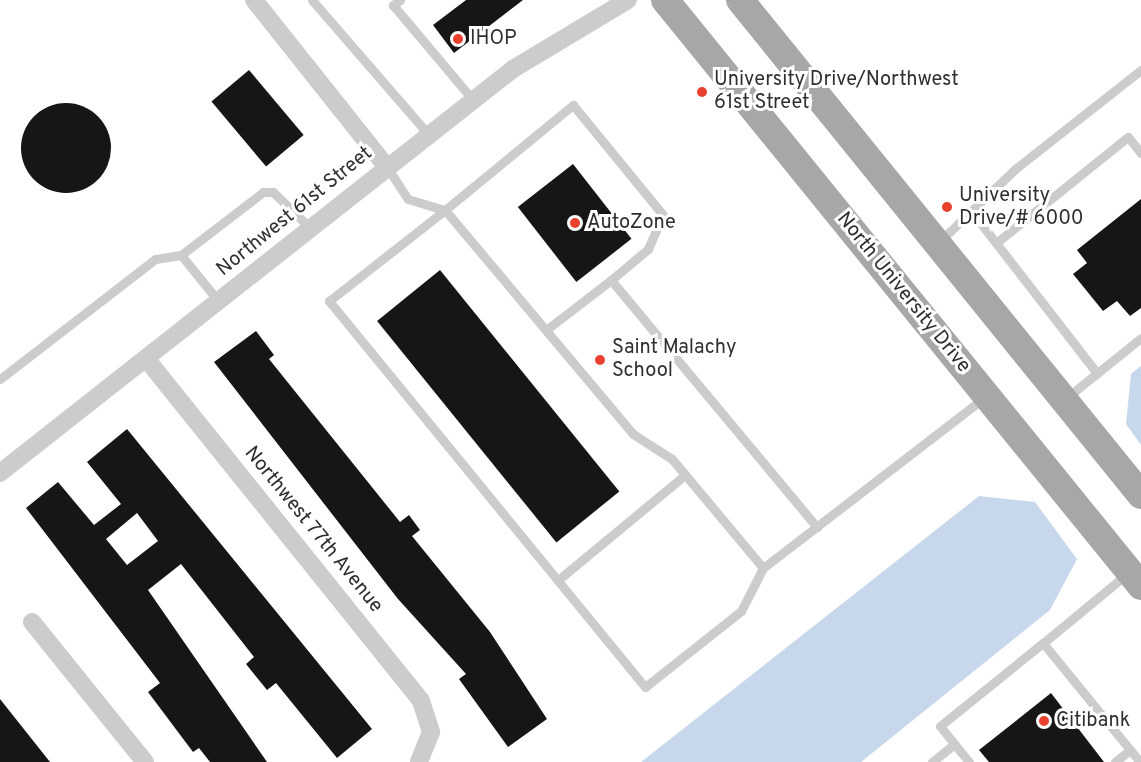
<!DOCTYPE html>
<style>
body{margin:0}
#map{position:relative;width:1141px;height:762px;overflow:hidden;background:#fff;font-family:Overpass,sans-serif}
div>[style]{position:absolute}
.water>*{inset:0;background:#c8d8ec}
.building>*{inset:0;background:#161616;transform-origin:0 0}
.round{border-radius:50%}
.lane>*{height:9px;margin:-4.5px;padding:0 4.5px;transform-origin:4.5px;border-radius:4.5px;background:#ccc}
.street>*{height:18px;margin:-9px;padding:0 9px;transform-origin:9px;border-radius:9px;background:#ccc}
.primary>*{height:28px;margin:-14px;padding:0 14px;transform-origin:14px;border-radius:14px;background:#a7a7a7}
.dots>*{width:16px;height:16px;translate:-50% -50%;box-sizing:border-box;border:3px solid #fff;border-radius:50%}
span{translate:-50% -50%;white-space:nowrap;text-align:center;line-height:1.15;-webkit-text-stroke:6px #fff;paint-order:stroke}
.poi-label{font-size:20px;color:#2f2f2f}
.left{translate:0 -50%;text-align:left}
.street-label{font-size:20px;color:#2f2f2f}
</style>
<div id="map">
<div class="water">
<div style="clip-path:polygon(1141px 366px,1141px 445px,1126px 424px,1131px 374px)"></div>
<div style="clip-path:polygon(979px 496px,1035px 502px,1077px 559px,1050px 610px,861px 762px,641px 762px)"></div>
</div>
<div class="building">
<div style="clip-path:polygon(466px 0,523px 0,454px 53px,433px 25px)"></div>
<div style="left:249px;top:70px;width:85px;height:49px;rotate:50deg"></div>
<div class="round" style="left:21px;top:103px;width:90px;height:90px"></div>
<div style="left:573px;top:164px;width:95px;height:70px;rotate:52deg"></div>
<div style="clip-path:polygon(1141px 199px,1141px 308px,1130px 316px,1117px 301px,1103px 311px,1073px 274px,1087px 263px,1077px 250px)"></div>
<div style="left:440px;top:270px;width:285px;height:81px;rotate:51deg"></div>
<div style="clip-path:polygon(256px 331px,274px 355px,269px 359px,400px 522px,409px 515px,420px 530px,412px 536px,490px 632px,547px 719px,508px 747px,459px 679px,466px 674px,398px 599px,214px 362px)"></div>
<div style="clip-path:polygon(evenodd,127px 429px,372px 729px,337px 758px,276px 683px,267px 690px,246px 664px,254px 657px,181px 564px,148px 590px,267px 762px,210px 762px,199px 748px,193px 752px,148px 692px,160px 683px,26px 508px,58px 482px,94px 525px,121px 504px,87px 462px,127px 429px,137px 513px,158px 541px,127px 565px,106px 539px,137px 513px)"></div>
<div style="clip-path:polygon(1051px 693px,1104px 762px,989px 762px,979px 750px)"></div>
<div style="clip-path:polygon(0 699px,50px 762px,0 762px)"></div>
</div>
<div class="lane">
<div style="left:312px;top:0;width:177px;rotate:49.1deg"></div>
<div style="left:400px;top:0;width:9px;rotate:144deg"></div>
<div style="left:393px;top:5px;width:124px;rotate:49.9deg"></div>
<div style="left:387px;top:167px;width:38px;rotate:57deg"></div>
<div style="left:408px;top:199px;width:39px;rotate:17deg"></div>
<div style="left:445px;top:210px;width:166px;rotate:-39.4deg"></div>
<div style="left:573px;top:105px;width:142px;rotate:50.7deg"></div>
<div style="left:663px;top:215px;width:37px;rotate:114deg"></div>
<div style="left:648px;top:249px;width:48px;rotate:140deg"></div>
<div style="left:971px;top:211px;width:41px;rotate:52deg"></div>
<div style="left:996px;top:243px;width:169px;rotate:-38.8deg"></div>
<div style="left:1128px;top:137px;width:21px;rotate:51deg"></div>
<div style="left:939px;top:242px;width:105px;rotate:-43.8deg"></div>
<div style="left:1015px;top:169px;width:160px;rotate:-38.2deg"></div>
<div style="left:996px;top:243px;width:165px;rotate:52.2deg"></div>
<div style="left:181px;top:255px;width:60px;rotate:51deg"></div>
<div style="left:546px;top:330px;width:82px;rotate:-37.6deg"></div>
<div style="left:611px;top:280px;width:322px;rotate:50.2deg"></div>
<div style="left:0;top:379px;width:196px;rotate:-37.7deg"></div>
<div style="left:155px;top:259px;width:26px;rotate:-9deg"></div>
<div style="left:181px;top:255px;width:103px;rotate:-37.5deg"></div>
<div style="left:263px;top:192px;width:10px"></div>
<div style="left:273px;top:192px;width:52px;rotate:44.2deg"></div>
<div style="left:1065px;top:399px;width:97px;rotate:-38.8deg"></div>
<div style="left:763px;top:568px;width:48px;rotate:117.1deg"></div>
<div style="left:741px;top:611px;width:122px;rotate:141.6deg"></div>
<div style="left:645px;top:687px;width:499px;rotate:-129.3deg"></div>
<div style="left:329px;top:301px;width:147px;rotate:-38.1deg"></div>
<div style="left:445px;top:210px;width:292px;rotate:50deg"></div>
<div style="left:633px;top:434px;width:46px;rotate:32.7deg"></div>
<div style="left:672px;top:459px;width:142px;rotate:50.1deg"></div>
<div style="left:763px;top:568px;width:280px;rotate:-37.6deg"></div>
<div style="left:1128px;top:573px;width:110px;rotate:140.5deg"></div>
<div style="left:1043px;top:643px;width:154px;rotate:50.8deg"></div>
<div style="left:558px;top:580px;width:165px;rotate:-39.6deg"></div>
<div style="left:932px;top:762px;width:28px;rotate:-39deg"></div>
<div style="left:969px;top:762px;width:46px;rotate:-128.9deg"></div>
<div style="left:940px;top:726px;width:132px;rotate:-38.9deg"></div>
<div style="left:1115px;top:762px;width:19px;rotate:-39deg"></div>
</div>
<div class="street">
<div style="left:254px;top:0;width:212px;rotate:51.5deg"></div>
<div style="left:148px;top:361px;width:436px;rotate:51.2deg"></div>
<div style="left:421px;top:701px;width:33px;rotate:72deg"></div>
<div style="left:431px;top:732px;width:32px;rotate:112deg"></div>
<div style="left:0;top:473px;width:653px;rotate:-38.22deg"></div>
<div style="left:513px;top:69px;width:134px;rotate:-31deg"></div>
<div style="left:32px;top:622px;width:180px;rotate:51.1deg"></div>
</div>
<div class="primary">
<div style="left:665px;top:0;width:755px;rotate:50.91deg"></div>
<div style="left:740px;top:0;width:637px;rotate:50.99deg"></div>
</div>
<div class="dots">
<div style="left:458px;top:39px;background:#e8422e"></div>
<div style="left:702px;top:92px;background:#e8422e"></div>
<div style="left:947px;top:207px;background:#e8422e"></div>
<div style="left:575px;top:223px;background:#e8422e"></div>
<div style="left:600px;top:360px;background:#e8422e"></div>
<div style="left:1044px;top:721px;background:#e8422e"></div>
</div>
<div class="poi-label">
<span class="left" style="left:470px;top:39px">IHOP</span>
<span class="left" style="left:714px;top:92px">University Drive/Northwest<br>61st Street</span>
<span class="left" style="left:959px;top:208px">University<br>Drive/# 6000</span>
<span class="left" style="left:587px;top:223px">AutoZone</span>
<span class="left" style="left:612px;top:360px">Saint Malachy<br>School</span>
<span class="left" style="left:1056px;top:721px">Citibank</span>
</div>
<div class="street-label">
<span style="left:295px;top:212px;rotate:-39deg">Northwest 61st Street</span>
<span style="left:903px;top:293px;rotate:51deg">North University Drive</span>
<span style="left:313px;top:530px;rotate:51deg">Northwest 77th Avenue</span>
</div>
</div>
